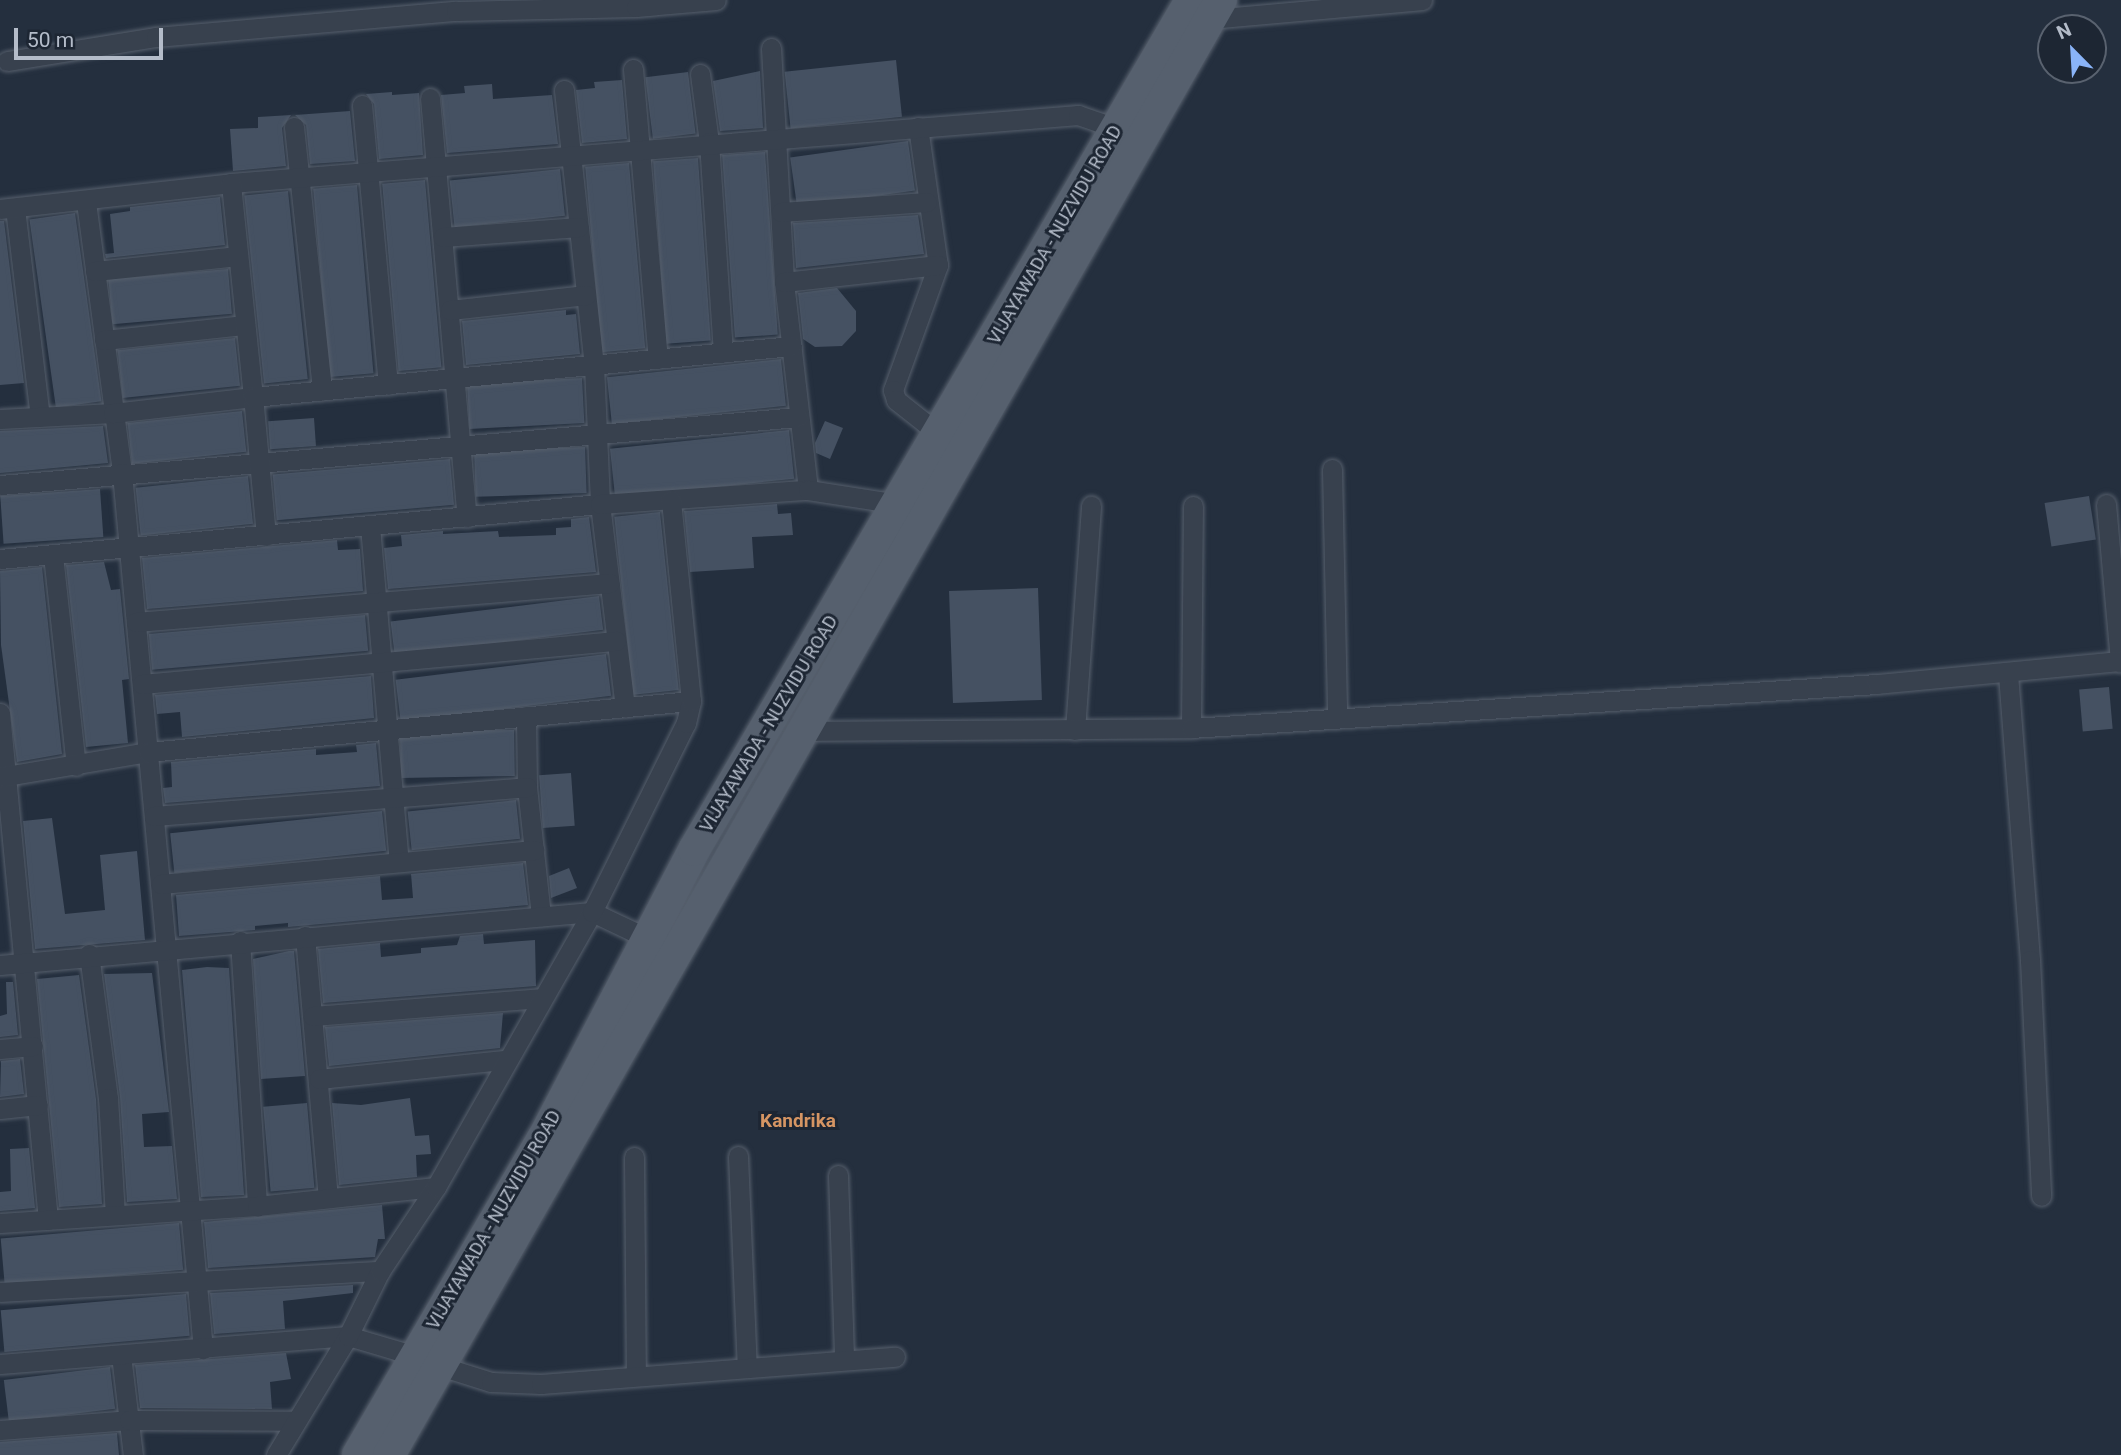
<!DOCTYPE html>
<style>
body{margin:0}
#map{position:relative;width:2121px;height:1455px;overflow:hidden;background:#242f3e;font-family:Roboto,sans-serif}
div>[style]{position:absolute}
.building>*{inset:0;background:#455162;transform-origin:0 0}
.roads{filter:drop-shadow(0 0 2px #565f6c) drop-shadow(0 0 2px #565f6c)}
.minor>*{height:19px;margin:-9.5px;padding:0 9.5px;transform-origin:9.5px;border-radius:9.5px;background:#38414e}
.primary>*{height:32px;margin:-16px;padding:0 16px;transform-origin:16px;border-radius:16px;background:#56606e}
span{translate:-50% -50%;white-space:nowrap;text-align:center;line-height:1.15;-webkit-text-stroke:6px #1d2633;paint-order:stroke}
.street-label{font-size:18px;color:#b4bcc9}
.neighbourhood-label{font-size:19px;color:#d59563;font-weight:700}
.north{position:absolute;left:2037px;top:14px;width:70px;height:70px;box-sizing:border-box;background:#1d2633;border:2px solid #59626f;border-radius:50%;rotate:336deg;font-size:19px;font-weight:700;line-height:28px;text-align:center;color:#b4bcc9}
.north::after{content:'';display:block;margin:auto;width:24px;height:32px;background:#8ab4f8;clip-path:polygon(50% 0,100% 100%,50% 72%,0 100%)}
.scale{position:absolute;left:14px;top:28px;width:149px;height:32px;box-sizing:border-box;border:4px solid #b4bcc9;border-top:0;padding-left:9px;font-size:21px;line-height:24px;white-space:nowrap;color:#b4bcc9;-webkit-text-stroke:5px #1d2633;paint-order:stroke}
</style>
<div id="map">
<div class="building">
<div style="left:896px;top:60px;width:57px;height:112px;rotate:84deg"></div>
<div style="clip-path:polygon(760px 71px,763px 128px,720px 131px,713px 81px)"></div>
<div style="left:688px;top:72px;width:62px;height:43px;rotate:83deg"></div>
<div style="clip-path:polygon(622px 80px,627px 139px,582px 143px,576px 90px,595px 88px,594px 82px)"></div>
<div style="clip-path:polygon(492px 84px,493px 99px,552px 95px,558px 144px,447px 153px,441px 95px,465px 93px,464px 86px)"></div>
<div style="clip-path:polygon(392px 92px,392px 95px,419px 93px,423px 155px,379px 159px,374px 104px,366px 94px)"></div>
<div style="clip-path:polygon(350px 111px,355px 161px,310px 164px,306px 125px,295px 115px)"></div>
<div style="clip-path:polygon(291px 115px,282px 128px,286px 166px,233px 171px,230px 129px,258px 128px,258px 117px)"></div>
<div style="left:908px;top:141px;width:50px;height:119px;rotate:82deg"></div>
<div style="left:765px;top:152px;width:183px;height:43px;rotate:86deg"></div>
<div style="left:698px;top:158px;width:183px;height:45px;rotate:86deg"></div>
<div style="left:629px;top:163px;width:186px;height:44px;rotate:85deg"></div>
<div style="left:560px;top:169px;width:47px;height:111px;rotate:84deg"></div>
<div style="left:425px;top:180px;width:188px;height:43px;rotate:85deg"></div>
<div style="left:357px;top:185px;width:189px;height:44px;rotate:85deg"></div>
<div style="left:288px;top:191px;width:189px;height:44px;rotate:84deg"></div>
<div style="clip-path:polygon(220px 197px,225px 245px,106px 258px,105px 254px,114px 253px,110px 214px,130px 211px,130px 207px)"></div>
<div style="left:75px;top:213px;width:190px;height:46px;rotate:82deg"></div>
<div style="clip-path:polygon(918px 215px,924px 254px,796px 268px,793px 223px)"></div>
<div style="clip-path:polygon(0 221px,4px 221px,24px 383px,0 385px)"></div>
<div style="left:228px;top:269px;width:45px;height:120px;rotate:85deg"></div>
<div style="clip-path:polygon(837px 288px,856px 311px,856px 331px,842px 346px,815px 347px,803px 339px,798px 293px)"></div>
<div style="clip-path:polygon(566px 310px,566px 315px,576px 314px,580px 354px,466px 365px,462px 321px)"></div>
<div style="left:235px;top:338px;width:48px;height:118px;rotate:84deg"></div>
<div style="left:781px;top:359px;width:47px;height:175px;rotate:84deg"></div>
<div style="left:582px;top:378px;width:45px;height:115px;rotate:87deg"></div>
<div style="left:242px;top:411px;width:41px;height:115px;rotate:84deg"></div>
<div style="left:314px;top:418px;width:28px;height:46px;rotate:86deg"></div>
<div style="clip-path:polygon(825px 421px,843px 428px,830px 459px,816px 453px,815px 443px)"></div>
<div style="clip-path:polygon(103px 426px,108px 463px,0 473px,0 431px)"></div>
<div style="left:789px;top:430px;width:49px;height:180px;rotate:84deg"></div>
<div style="left:585px;top:447px;width:46px;height:111px;rotate:88deg"></div>
<div style="left:450px;top:459px;width:46px;height:178px;rotate:85deg"></div>
<div style="left:248px;top:476px;width:48px;height:113px;rotate:84deg"></div>
<div style="left:100px;top:489px;width:48px;height:100px;rotate:86deg"></div>
<div style="left:2089px;top:496px;width:44px;height:45px;rotate:81deg"></div>
<div style="clip-path:polygon(777px 504px,778px 514px,791px 513px,793px 535px,752px 537px,754px 568px,690px 572px,684px 511px)"></div>
<div style="left:660px;top:512px;width:179px;height:46px;rotate:84deg"></div>
<div style="clip-path:polygon(589px 517px,596px 572px,388px 589px,384px 548px,402px 546px,401px 535px,443px 531px,443px 534px,498px 531px,499px 537px,556px 535px,556px 528px,571px 527px,571px 519px)"></div>
<div style="clip-path:polygon(337px 540px,338px 550px,360px 549px,363px 591px,147px 609px,142px 558px)"></div>
<div style="clip-path:polygon(104px 562px,111px 590px,120px 589px,129px 679px,122px 680px,128px 743px,86px 747px,66px 565px)"></div>
<div style="clip-path:polygon(42px 567px,62px 754px,17px 762px,1px 645px,0 571px)"></div>
<div style="left:1038px;top:588px;width:112px;height:89px;rotate:88deg"></div>
<div style="left:599px;top:596px;width:34px;height:210px;rotate:83deg"></div>
<div style="left:365px;top:615px;width:36px;height:217px;rotate:85deg"></div>
<div style="left:606px;top:654px;width:42px;height:212px;rotate:83deg"></div>
<div style="clip-path:polygon(371px 676px,374px 718px,182px 737px,180px 712px,157px 714px,155px 695px)"></div>
<div style="left:2109px;top:687px;width:42px;height:30px;rotate:85deg"></div>
<div style="left:514px;top:730px;width:46px;height:114px;rotate:89deg"></div>
<div style="clip-path:polygon(376px 743px,380px 786px,165px 803px,163px 788px,172px 787px,171px 762px,316px 749px,316px 755px,357px 752px,356px 745px)"></div>
<div style="left:571px;top:773px;width:53px;height:32px;rotate:86deg"></div>
<div style="left:516px;top:800px;width:39px;height:109px;rotate:84deg"></div>
<div style="left:382px;top:811px;width:40px;height:213px;rotate:84deg"></div>
<div style="clip-path:polygon(52px 818px,65px 914px,105px 910px,100px 855px,137px 851px,145px 940px,35px 949px,23px 821px)"></div>
<div style="clip-path:polygon(523px 863px,528px 905px,288px 927px,288px 923px,255px 926px,255px 930px,179px 936px,176px 895px,380px 876px,382px 900px,413px 898px,411px 874px)"></div>
<div style="clip-path:polygon(569px 868px,577px 888px,551px 898px,549px 876px)"></div>
<div style="clip-path:polygon(483px 934px,484px 944px,535px 940px,536px 986px,323px 1003px,318px 949px,380px 943px,381px 957px,421px 953px,421px 948px,457px 945px,460px 936px)"></div>
<div style="clip-path:polygon(289px 951px,294px 951px,305px 1076px,261px 1079px,253px 959px)"></div>
<div style="clip-path:polygon(207px 967px,229px 968px,244px 1195px,201px 1197px,182px 970px)"></div>
<div style="clip-path:polygon(152px 973px,169px 1112px,142px 1114px,144px 1147px,172px 1146px,177px 1199px,127px 1202px,120px 1097px,104px 974px)"></div>
<div style="clip-path:polygon(79px 975px,96px 1099px,102px 1204px,59px 1207px,37px 979px)"></div>
<div style="clip-path:polygon(6px 982px,13px 982px,18px 1035px,0 1037px,0 1016px,7px 1014px)"></div>
<div style="clip-path:polygon(503px 1013px,500px 1048px,329px 1066px,325px 1027px)"></div>
<div style="clip-path:polygon(20px 1059px,24px 1094px,0 1097px,1px 1061px)"></div>
<div style="clip-path:polygon(410px 1098px,415px 1136px,429px 1135px,431px 1154px,416px 1155px,417px 1177px,339px 1185px,332px 1103px,361px 1105px)"></div>
<div style="left:307px;top:1103px;width:85px;height:44px;rotate:85deg"></div>
<div style="clip-path:polygon(29px 1148px,35px 1208px,0 1211px,0 1192px,11px 1191px,10px 1149px)"></div>
<div style="clip-path:polygon(382px 1205px,385px 1239px,378px 1239px,375px 1257px,208px 1268px,204px 1222px)"></div>
<div style="left:179px;top:1223px;width:47px;height:179px;rotate:85deg"></div>
<div style="clip-path:polygon(353px 1285px,353px 1293px,283px 1301px,285px 1329px,214px 1334px,210px 1293px)"></div>
<div style="left:186px;top:1294px;width:42px;height:186px;rotate:85deg"></div>
<div style="clip-path:polygon(286px 1353px,291px 1379px,270px 1382px,272px 1409px,140px 1408px,135px 1365px)"></div>
<div style="left:110px;top:1367px;width:42px;height:107px;rotate:83deg"></div>
<div style="clip-path:polygon(117px 1433px,119px 1455px,0 1455px,0 1442px)"></div>
</div>
<div class="roads">
<div class="minor">
<div style="left:1210px;top:19px;width:213px;rotate:-5.1deg"></div>
<div style="left:771px;top:48px;width:234px;rotate:86.8deg"></div>
<div style="left:784px;top:282px;width:209px;rotate:83.4deg"></div>
<div style="left:7px;top:61px;width:151px;rotate:-9.2deg"></div>
<div style="left:156px;top:37px;width:301px;rotate:-5deg"></div>
<div style="left:456px;top:11px;width:180px;rotate:-1.3deg"></div>
<div style="left:636px;top:7px;width:80px;rotate:-5deg"></div>
<div style="left:633px;top:69px;width:291px;rotate:85.1deg"></div>
<div style="left:700px;top:74px;width:69px;rotate:82.5deg"></div>
<div style="left:709px;top:142px;width:211px;rotate:86.2deg"></div>
<div style="left:564px;top:90px;width:277px;rotate:83.8deg"></div>
<div style="left:594px;top:365px;width:139px;rotate:87.5deg"></div>
<div style="left:600px;top:504px;width:205px;rotate:83deg"></div>
<div style="left:430px;top:98px;width:421px;rotate:85deg"></div>
<div style="left:362px;top:105px;width:281px;rotate:84.7deg"></div>
<div style="left:294px;top:127px;width:265px;rotate:83.9deg"></div>
<div style="left:918px;top:127px;width:139px;rotate:81.8deg"></div>
<div style="left:938px;top:265px;width:133px;rotate:109.8deg"></div>
<div style="left:893px;top:390px;width:10px;rotate:73deg"></div>
<div style="left:896px;top:400px;width:55px;rotate:38.3deg"></div>
<div style="left:86px;top:202px;width:273px;rotate:82.4deg"></div>
<div style="left:122px;top:473px;width:880px;rotate:84.72deg"></div>
<div style="left:15px;top:208px;width:210px;rotate:83.2deg"></div>
<div style="left:0;top:209px;width:232px;rotate:-6.4deg"></div>
<div style="left:231px;top:183px;width:850px;rotate:-4.59deg"></div>
<div style="left:1078px;top:115px;width:40px;rotate:18.9deg"></div>
<div style="left:781px;top:212px;width:146px;rotate:-3.9deg"></div>
<div style="left:443px;top:237px;width:136px;rotate:-4.2deg"></div>
<div style="left:95px;top:271px;width:144px;rotate:-6deg"></div>
<div style="left:784px;top:282px;width:155px;rotate:-6.3deg"></div>
<div style="left:450px;top:310px;width:137px;rotate:-6.3deg"></div>
<div style="left:104px;top:340px;width:142px;rotate:-6.1deg"></div>
<div style="left:0;top:419px;width:113px;rotate:-3deg"></div>
<div style="left:113px;top:413px;width:141px;rotate:-6.5deg"></div>
<div style="left:253px;top:397px;width:215px;rotate:-95.9deg"></div>
<div style="left:1332px;top:469px;width:249px;rotate:88.8deg"></div>
<div style="left:0;top:485px;width:801px;rotate:-4.87deg"></div>
<div style="left:2106px;top:504px;width:159px;rotate:84.9deg"></div>
<div style="left:370px;top:526px;width:337px;rotate:85.1deg"></div>
<div style="left:266px;top:536px;width:140px;rotate:-95.3deg"></div>
<div style="left:253px;top:397px;width:541px;rotate:-5.41deg"></div>
<div style="left:53px;top:555px;width:212px;rotate:83.8deg"></div>
<div style="left:0;top:559px;width:603px;rotate:-5.24deg"></div>
<div style="left:600px;top:504px;width:208px;rotate:-3.9deg"></div>
<div style="left:808px;top:490px;width:91px;rotate:8.8deg"></div>
<div style="left:136px;top:622px;width:475px;rotate:-4.7deg"></div>
<div style="left:2008px;top:674px;width:287px;rotate:85.6deg"></div>
<div style="left:2030px;top:960px;width:236px;rotate:87.3deg"></div>
<div style="left:142px;top:684px;width:476px;rotate:-5.2deg"></div>
<div style="left:0;top:713px;width:509px;rotate:84.59deg"></div>
<div style="left:526px;top:716px;width:71px;rotate:89.2deg"></div>
<div style="left:527px;top:787px;width:130px;rotate:83.8deg"></div>
<div style="left:1191px;top:728px;width:222px;rotate:-89.5deg"></div>
<div style="left:1075px;top:730px;width:225px;rotate:-85.9deg"></div>
<div style="left:800px;top:731px;width:391px;rotate:-0.4deg"></div>
<div style="left:1191px;top:728px;width:687px;rotate:-3.67deg"></div>
<div style="left:1877px;top:684px;width:245px;rotate:-5.4deg"></div>
<div style="left:0;top:777px;width:150px;rotate:-9.6deg"></div>
<div style="left:148px;top:752px;width:545px;rotate:-5.37deg"></div>
<div style="left:154px;top:816px;width:374px;rotate:-4.4deg"></div>
<div style="left:161px;top:884px;width:375px;rotate:-5.2deg"></div>
<div style="left:305px;top:936px;width:263px;rotate:85deg"></div>
<div style="left:240px;top:941px;width:266px;rotate:86.3deg"></div>
<div style="left:89px;top:954px;width:145px;rotate:82.5deg"></div>
<div style="left:108px;top:1098px;width:117px;rotate:86.6deg"></div>
<div style="left:0;top:965px;width:594px;rotate:-5.12deg"></div>
<div style="left:592px;top:912px;width:61px;rotate:25.3deg"></div>
<div style="left:313px;top:1016px;width:228px;rotate:-4.5deg"></div>
<div style="left:0;top:1049px;width:33px;rotate:-5deg"></div>
<div style="left:319px;top:1079px;width:186px;rotate:-5.9deg"></div>
<div style="left:0;top:1109px;width:38px;rotate:-6deg"></div>
<div style="left:738px;top:1156px;width:212px;rotate:87.6deg"></div>
<div style="left:634px;top:1157px;width:219px;rotate:89.5deg"></div>
<div style="left:838px;top:1175px;width:185px;rotate:88.1deg"></div>
<div style="left:0;top:1223px;width:258px;rotate:-3.8deg"></div>
<div style="left:257px;top:1206px;width:180px;rotate:-6.1deg"></div>
<div style="left:0;top:1292px;width:381px;rotate:-3.2deg"></div>
<div style="left:121px;top:1355px;width:101px;rotate:83.2deg"></div>
<div style="left:0;top:1364px;width:349px;rotate:-4.6deg"></div>
<div style="left:348px;top:1336px;width:71px;rotate:16.4deg"></div>
<div style="left:440px;top:1366px;width:53px;rotate:17.4deg"></div>
<div style="left:491px;top:1382px;width:50px;rotate:2.3deg"></div>
<div style="left:541px;top:1384px;width:355px;rotate:-4.4deg"></div>
<div style="left:0;top:1430px;width:129px;rotate:-4.4deg"></div>
<div style="left:129px;top:1420px;width:167px;rotate:0.3deg"></div>
<div style="left:276px;top:1455px;width:139px;rotate:-58.8deg"></div>
<div style="left:348px;top:1336px;width:72px;rotate:-63.8deg"></div>
<div style="left:380px;top:1271px;width:101px;rotate:-56.3deg"></div>
<div style="left:436px;top:1187px;width:316px;rotate:-60.4deg"></div>
<div style="left:592px;top:912px;width:211px;rotate:-63.6deg"></div>
<div style="left:686px;top:723px;width:23px;rotate:-77deg"></div>
<div style="left:691px;top:701px;width:202px;rotate:-95.7deg"></div>
</div>
<div class="primary">
<div style="left:358px;top:1455px;width:366px;rotate:-59.7deg"></div>
<div style="left:543px;top:1139px;width:326px;rotate:-62.4deg"></div>
<div style="left:694px;top:850px;width:985px;rotate:-59.68deg"></div>
<div style="left:389px;top:1455px;width:1676px;rotate:-60.24deg"></div>
</div>
</div>
<div class="street-label">
<span style="left:1055px;top:235px;rotate:-60deg">VIJAYAWADA - NUZVIDU ROAD</span>
<span style="left:769px;top:724px;rotate:-59deg">VIJAYAWADA - NUZVIDU ROAD</span>
<span style="left:494px;top:1220px;rotate:-60deg">VIJAYAWADA - NUZVIDU ROAD</span>
</div>
<div class="neighbourhood-label">
<span style="left:798px;top:1121px">Kandrika</span>
</div>
<div class="north">N</div>
<div class="scale">50 m</div>
</div>
